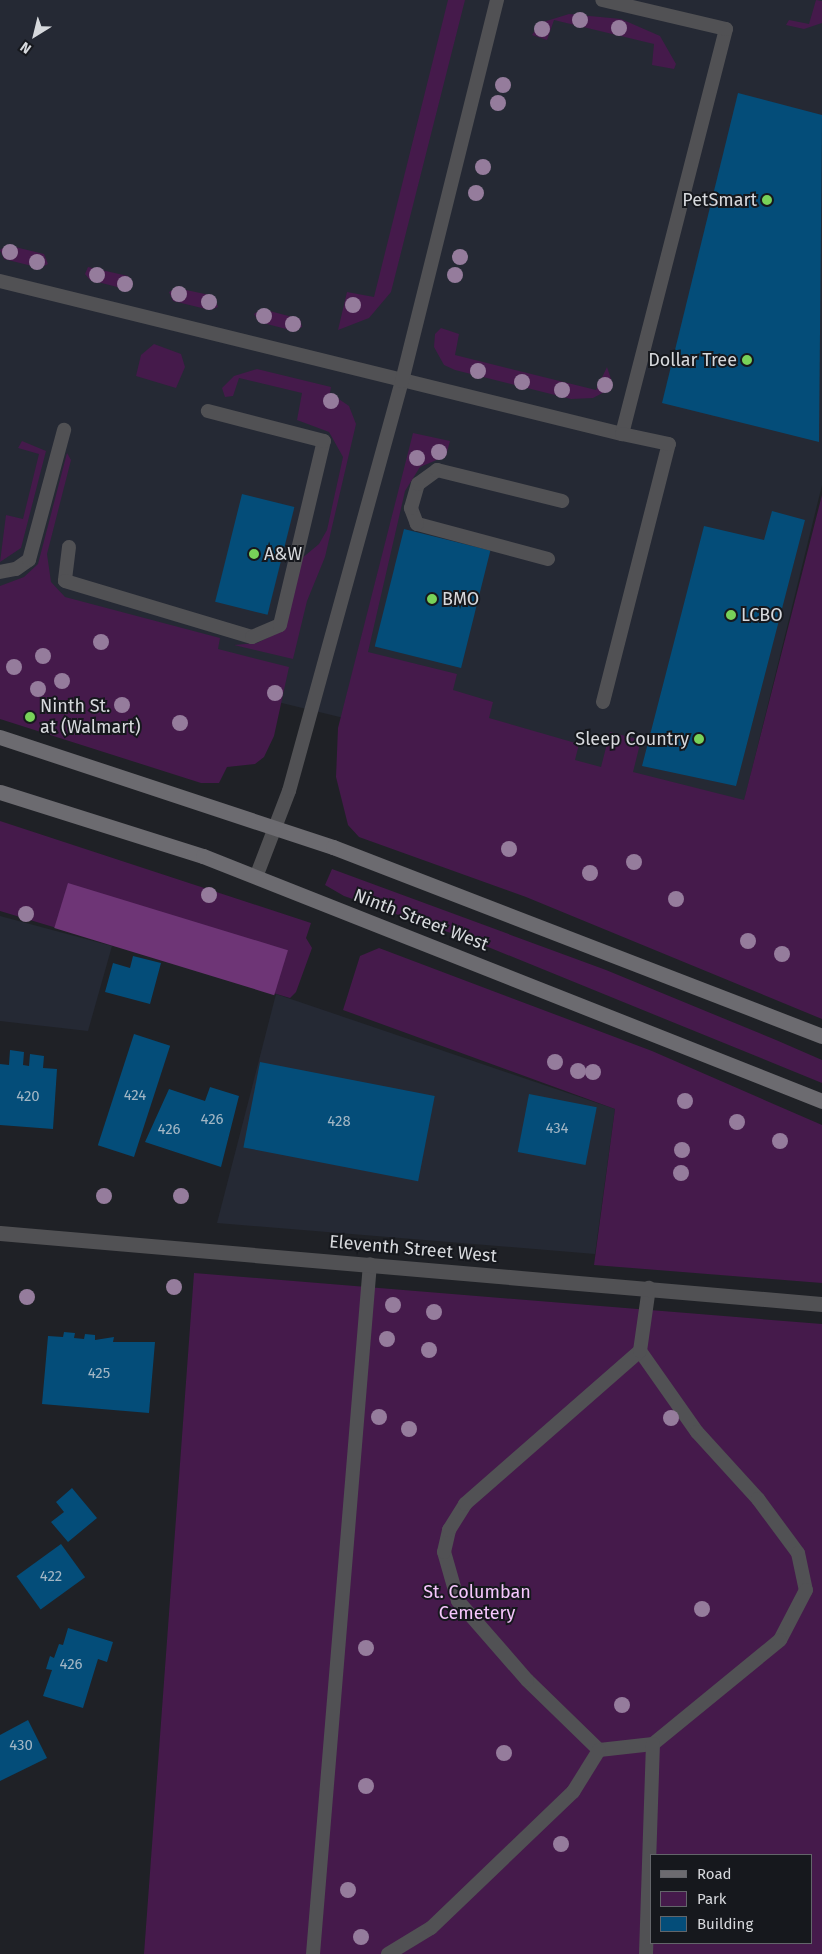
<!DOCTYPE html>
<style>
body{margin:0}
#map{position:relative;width:822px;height:1954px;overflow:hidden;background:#1f2126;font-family:"Fira Sans",sans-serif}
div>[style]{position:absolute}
.built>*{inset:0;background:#252934}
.green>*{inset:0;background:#451a4b}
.forest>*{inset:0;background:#6e3576;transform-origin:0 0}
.building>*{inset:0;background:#044d79;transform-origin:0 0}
.lane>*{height:14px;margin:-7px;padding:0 7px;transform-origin:7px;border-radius:7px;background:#515154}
.street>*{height:15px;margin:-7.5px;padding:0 7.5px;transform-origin:7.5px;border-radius:7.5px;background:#515154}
.secondary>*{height:15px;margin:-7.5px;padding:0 7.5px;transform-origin:7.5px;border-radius:7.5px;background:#6c6b70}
.trees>*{width:16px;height:16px;margin:-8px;border-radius:50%;background:#957c9c}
.dots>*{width:14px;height:14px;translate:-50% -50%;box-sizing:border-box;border:2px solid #16181d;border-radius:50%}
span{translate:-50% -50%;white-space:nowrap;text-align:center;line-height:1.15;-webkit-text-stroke:4px #16181d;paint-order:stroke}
.number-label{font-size:15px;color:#a2b6c4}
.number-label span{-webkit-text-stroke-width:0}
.poi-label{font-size:18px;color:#d7d9dd}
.right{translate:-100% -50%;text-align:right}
.left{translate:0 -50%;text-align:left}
.street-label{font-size:18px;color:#d7d9dd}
.park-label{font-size:18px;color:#f6c6fd}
.legend{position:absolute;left:650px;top:1854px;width:162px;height:90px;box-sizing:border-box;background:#16181d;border:1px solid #63656a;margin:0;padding:6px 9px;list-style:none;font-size:15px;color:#d7d9dd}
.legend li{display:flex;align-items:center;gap:10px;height:25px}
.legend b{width:25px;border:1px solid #63656a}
.north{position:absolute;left:10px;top:10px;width:50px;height:50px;-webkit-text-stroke:4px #16181d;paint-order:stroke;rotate:216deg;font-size:14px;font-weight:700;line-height:20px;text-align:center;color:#d7d9dd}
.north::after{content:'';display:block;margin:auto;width:18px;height:22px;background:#d7d9dd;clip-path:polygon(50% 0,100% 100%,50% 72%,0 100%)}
</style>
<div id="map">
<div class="built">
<div style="clip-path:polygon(0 0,822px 0,822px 485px,741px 814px,0 635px)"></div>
<div style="clip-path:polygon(0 916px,112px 946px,88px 1031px,0 1021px)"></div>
<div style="clip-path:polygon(276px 994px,615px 1109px,595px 1254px,217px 1223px)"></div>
</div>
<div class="green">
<div style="clip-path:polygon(448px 0,465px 0,391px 292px,369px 318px,338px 330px,347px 292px,374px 297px)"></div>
<div style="clip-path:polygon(816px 0,822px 1px,822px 23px,804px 29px,786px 25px,789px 20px,809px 24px)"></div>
<div style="clip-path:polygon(569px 14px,621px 19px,660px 36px,676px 64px,674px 69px,652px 65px,654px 44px,554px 20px,547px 40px,532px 35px,540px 23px)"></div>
<div style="clip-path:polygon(7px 245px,44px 254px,48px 264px,40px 268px,4px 259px,0 250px)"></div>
<div style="clip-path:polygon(88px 267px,128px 276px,133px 283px,125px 289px,90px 280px,85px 274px)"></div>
<div style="clip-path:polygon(177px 288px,214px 296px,218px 307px,210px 310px,173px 301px,169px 292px)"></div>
<div style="clip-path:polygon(262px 309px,300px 319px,302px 327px,294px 331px,259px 322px,254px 314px)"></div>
<div style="clip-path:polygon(441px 328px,459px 334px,455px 355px,596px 390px,607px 367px,612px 382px,610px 389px,593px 398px,571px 399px,455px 370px,444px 365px,434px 347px,435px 334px)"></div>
<div style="clip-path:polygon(154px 344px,181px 354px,185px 367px,176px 388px,136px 376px,141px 355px)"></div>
<div style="clip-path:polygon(257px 369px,331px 387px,330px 393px,349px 406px,356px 424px,325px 557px,307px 601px,293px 659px,234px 645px,257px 643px,271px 636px,301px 559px,319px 544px,327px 530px,343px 457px,329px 432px,297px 420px,302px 393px,239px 378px,233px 396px,225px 397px,222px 388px,234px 376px)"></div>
<div style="clip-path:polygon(413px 433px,450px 441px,446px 456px,420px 467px,405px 491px,368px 652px,457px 674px,453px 690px,493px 702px,489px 718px,579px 744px,575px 760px,601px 767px,610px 732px,641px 740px,633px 772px,744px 800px,822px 495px,822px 1019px,526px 897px,359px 837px,348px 825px,336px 777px,338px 728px)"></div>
<div style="clip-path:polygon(22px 441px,46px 451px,21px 548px,0 562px,6px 515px,23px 519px,39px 454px,18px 448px)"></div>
<div style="clip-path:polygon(67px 453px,71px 460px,47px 554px,51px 582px,65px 597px,220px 638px,218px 649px,289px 667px,274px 736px,264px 757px,255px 764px,227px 767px,219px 783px,201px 783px,0 719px,0 586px,24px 577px,38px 564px)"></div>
<div style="clip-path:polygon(0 821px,311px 923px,306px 938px,312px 948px,296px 992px,290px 998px,0 911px)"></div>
<div style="clip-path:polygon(332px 869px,606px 970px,776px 1040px,822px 1060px,822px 1083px,471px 940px,344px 896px,325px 885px)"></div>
<div style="clip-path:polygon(379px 948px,652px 1051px,822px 1125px,822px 1283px,594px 1265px,615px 1109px,343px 1010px,360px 956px)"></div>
<div style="clip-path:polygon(evenodd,194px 1273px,822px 1324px,822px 1954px,144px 1954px,194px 1273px,651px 1855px,811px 1855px,811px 1943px,651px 1943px,651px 1855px)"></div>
</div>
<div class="forest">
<div style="left:68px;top:883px;width:230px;height:47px;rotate:17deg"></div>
</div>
<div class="building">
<div style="clip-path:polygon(738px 93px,822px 115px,819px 442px,662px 403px)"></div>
<div style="left:242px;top:494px;width:54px;height:111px;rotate:14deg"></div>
<div style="clip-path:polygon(772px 511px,805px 520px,736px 786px,642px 766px,704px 526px,764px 540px)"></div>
<div style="left:404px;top:529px;width:89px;height:121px;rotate:14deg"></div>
<div style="clip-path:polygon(133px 956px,161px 963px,150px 1004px,105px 992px,113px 963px,130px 968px)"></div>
<div style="left:134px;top:1034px;width:38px;height:117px;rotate:18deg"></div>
<div style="clip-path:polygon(10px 1050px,24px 1052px,23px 1065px,29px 1066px,30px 1054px,44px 1056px,43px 1068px,57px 1069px,53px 1129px,0 1125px,0 1064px,9px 1065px)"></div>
<div style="left:260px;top:1062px;width:178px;height:87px;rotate:11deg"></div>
<div style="clip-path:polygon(210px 1087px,239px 1096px,221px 1167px,145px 1142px,169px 1089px,205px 1101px)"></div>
<div style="left:529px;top:1094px;width:69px;height:59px;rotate:11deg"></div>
<div style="clip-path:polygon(64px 1332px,75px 1333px,74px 1338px,84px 1339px,85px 1334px,95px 1335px,95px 1340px,114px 1337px,113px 1342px,155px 1342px,149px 1413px,42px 1404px,48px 1336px,63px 1337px)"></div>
<div style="clip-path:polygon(72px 1488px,97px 1518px,68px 1542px,51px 1522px,64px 1512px,56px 1502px)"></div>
<div style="left:61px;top:1544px;width:41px;height:55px;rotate:54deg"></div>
<div style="clip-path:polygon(68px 1628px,113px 1642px,107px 1662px,98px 1659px,83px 1708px,43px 1696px,52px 1670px,46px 1669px,50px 1656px,54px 1658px,59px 1644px,63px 1645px)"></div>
<div style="clip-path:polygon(28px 1720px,47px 1758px,0 1781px,0 1735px)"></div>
</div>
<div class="lane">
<div style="left:0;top:281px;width:641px;rotate:13.82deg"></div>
<div style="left:622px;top:434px;width:418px;rotate:-75.6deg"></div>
<div style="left:726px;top:29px;width:127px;rotate:-166.8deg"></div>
<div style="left:69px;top:547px;width:34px;rotate:97deg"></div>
<div style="left:65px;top:581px;width:195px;rotate:16.7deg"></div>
<div style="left:252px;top:637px;width:30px;rotate:-23deg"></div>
<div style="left:280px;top:625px;width:189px;rotate:-76.6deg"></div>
<div style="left:324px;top:441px;width:120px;rotate:-165.5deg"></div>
<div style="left:548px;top:559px;width:136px;rotate:-165deg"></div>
<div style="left:417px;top:524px;width:17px;rotate:-111deg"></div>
<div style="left:411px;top:508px;width:25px;rotate:-74deg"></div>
<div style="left:418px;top:484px;width:24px;rotate:-36deg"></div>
<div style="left:437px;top:470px;width:129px;rotate:13.9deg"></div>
<div style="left:0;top:572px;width:16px;rotate:-11deg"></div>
<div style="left:16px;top:569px;width:16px;rotate:-35deg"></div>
<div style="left:29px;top:560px;width:135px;rotate:-74.9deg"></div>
<div style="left:603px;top:702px;width:266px;rotate:-75.7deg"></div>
<div style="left:669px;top:444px;width:48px;rotate:-168deg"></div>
<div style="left:256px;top:877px;width:92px;rotate:-69deg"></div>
<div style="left:289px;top:791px;width:425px;rotate:-74.6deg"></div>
<div style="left:402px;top:381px;width:393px;rotate:-76deg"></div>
<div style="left:640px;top:1351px;width:99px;rotate:54.9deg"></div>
<div style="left:697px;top:1432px;width:91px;rotate:47.7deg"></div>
<div style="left:758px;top:1499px;width:67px;rotate:53.5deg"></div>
<div style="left:798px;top:1553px;width:38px;rotate:78deg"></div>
<div style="left:806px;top:1590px;width:56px;rotate:117.5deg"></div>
<div style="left:780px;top:1640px;width:164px;rotate:140.7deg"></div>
<div style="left:653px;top:1744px;width:54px;rotate:173.7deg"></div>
<div style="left:599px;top:1750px;width:100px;rotate:-135.8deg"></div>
<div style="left:527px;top:1680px;width:105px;rotate:-131.1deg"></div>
<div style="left:458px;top:1601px;width:51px;rotate:-105.9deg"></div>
<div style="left:444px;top:1552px;width:23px;rotate:-77deg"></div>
<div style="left:449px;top:1530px;width:31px;rotate:-58deg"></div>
<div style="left:465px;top:1504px;width:232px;rotate:-41.2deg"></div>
<div style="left:640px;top:1351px;width:64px;rotate:-81.9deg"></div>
<div style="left:313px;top:1954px;width:692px;rotate:-85.28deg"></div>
<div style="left:388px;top:1954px;width:50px;rotate:-31.2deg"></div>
<div style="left:431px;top:1928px;width:197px;rotate:-43.8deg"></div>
<div style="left:573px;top:1792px;width:49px;rotate:-58.2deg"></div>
<div style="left:646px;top:1954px;width:210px;rotate:-88.1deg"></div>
</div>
<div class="street">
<div style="left:0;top:1233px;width:825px;rotate:4.94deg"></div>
</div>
<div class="secondary">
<div style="left:0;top:737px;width:351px;rotate:18.3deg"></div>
<div style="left:333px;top:847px;width:524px;rotate:21.13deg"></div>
<div style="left:0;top:792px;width:213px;rotate:17.5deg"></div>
<div style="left:203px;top:856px;width:666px;rotate:21.59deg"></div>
</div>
<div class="trees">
<div style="left:580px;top:20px"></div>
<div style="left:619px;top:28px"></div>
<div style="left:542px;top:29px"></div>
<div style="left:503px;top:85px"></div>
<div style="left:498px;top:103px"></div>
<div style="left:483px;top:167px"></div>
<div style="left:476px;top:193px"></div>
<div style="left:10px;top:252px"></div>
<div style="left:460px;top:257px"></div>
<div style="left:37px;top:262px"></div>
<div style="left:97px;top:275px"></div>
<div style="left:455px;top:275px"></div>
<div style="left:125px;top:284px"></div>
<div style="left:179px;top:294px"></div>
<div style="left:209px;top:302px"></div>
<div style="left:353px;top:305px"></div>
<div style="left:264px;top:316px"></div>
<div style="left:293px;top:324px"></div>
<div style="left:478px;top:371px"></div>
<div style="left:522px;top:382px"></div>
<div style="left:605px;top:385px"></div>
<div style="left:562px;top:390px"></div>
<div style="left:331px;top:401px"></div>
<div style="left:439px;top:452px"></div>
<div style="left:417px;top:458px"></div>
<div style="left:101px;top:642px"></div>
<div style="left:43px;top:656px"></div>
<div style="left:14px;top:667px"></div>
<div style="left:62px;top:681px"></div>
<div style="left:38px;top:689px"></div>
<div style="left:275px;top:693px"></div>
<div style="left:122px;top:705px"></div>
<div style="left:180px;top:723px"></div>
<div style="left:509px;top:849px"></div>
<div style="left:634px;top:862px"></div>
<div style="left:590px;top:873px"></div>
<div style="left:209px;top:895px"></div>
<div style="left:676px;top:899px"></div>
<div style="left:26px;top:914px"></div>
<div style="left:748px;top:941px"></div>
<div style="left:782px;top:954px"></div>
<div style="left:555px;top:1062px"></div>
<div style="left:578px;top:1071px"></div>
<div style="left:593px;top:1072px"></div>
<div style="left:685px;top:1101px"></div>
<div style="left:737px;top:1122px"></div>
<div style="left:780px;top:1141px"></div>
<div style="left:682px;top:1150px"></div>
<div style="left:681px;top:1173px"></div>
<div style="left:104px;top:1196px"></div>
<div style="left:181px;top:1196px"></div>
<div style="left:174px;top:1287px"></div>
<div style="left:27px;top:1297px"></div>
<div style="left:393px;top:1305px"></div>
<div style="left:434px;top:1312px"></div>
<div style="left:387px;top:1339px"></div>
<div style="left:429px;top:1350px"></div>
<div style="left:379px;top:1417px"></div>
<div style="left:671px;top:1418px"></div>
<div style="left:409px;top:1429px"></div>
<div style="left:702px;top:1609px"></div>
<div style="left:366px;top:1648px"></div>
<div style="left:622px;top:1705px"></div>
<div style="left:504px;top:1753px"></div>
<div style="left:366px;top:1786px"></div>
<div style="left:561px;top:1844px"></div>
<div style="left:348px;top:1890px"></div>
<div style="left:361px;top:1937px"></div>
</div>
<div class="dots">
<div style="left:767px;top:200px;background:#78d259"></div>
<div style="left:747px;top:360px;background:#78d259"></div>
<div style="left:254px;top:554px;background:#78d259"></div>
<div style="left:432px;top:599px;background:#78d259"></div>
<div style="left:731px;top:615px;background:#78d259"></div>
<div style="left:30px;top:717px;background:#78d259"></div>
<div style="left:699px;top:739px;background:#78d259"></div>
</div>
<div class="number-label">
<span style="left:135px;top:1096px">424</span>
<span style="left:28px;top:1097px">420</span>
<span style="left:212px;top:1120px">426</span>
<span style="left:339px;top:1122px">428</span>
<span style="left:557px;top:1129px">434</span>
<span style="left:169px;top:1130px">426</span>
<span style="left:99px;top:1374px">425</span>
<span style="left:51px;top:1577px">422</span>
<span style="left:71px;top:1665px">426</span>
<span style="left:21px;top:1746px">430</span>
</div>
<div class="poi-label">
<span class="right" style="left:757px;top:200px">PetSmart</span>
<span class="right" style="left:737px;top:360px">Dollar Tree</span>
<span class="left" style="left:264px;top:554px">A&amp;W</span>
<span class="left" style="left:442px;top:599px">BMO</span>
<span class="left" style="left:741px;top:615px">LCBO</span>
<span class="left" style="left:40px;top:717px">Ninth St.<br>at (Walmart)</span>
<span class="right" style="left:689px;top:739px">Sleep Country</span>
</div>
<div class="street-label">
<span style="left:421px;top:920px;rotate:21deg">Ninth Street West</span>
<span style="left:413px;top:1249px;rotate:5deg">Eleventh Street West</span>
</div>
<div class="park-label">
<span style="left:477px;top:1603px">St. Columban<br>Cemetery</span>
</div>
<ul class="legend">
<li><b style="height:6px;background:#6c6b70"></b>Road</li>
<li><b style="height:14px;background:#451a4b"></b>Park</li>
<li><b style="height:14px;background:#044d79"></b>Building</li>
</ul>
<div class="north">N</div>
</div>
